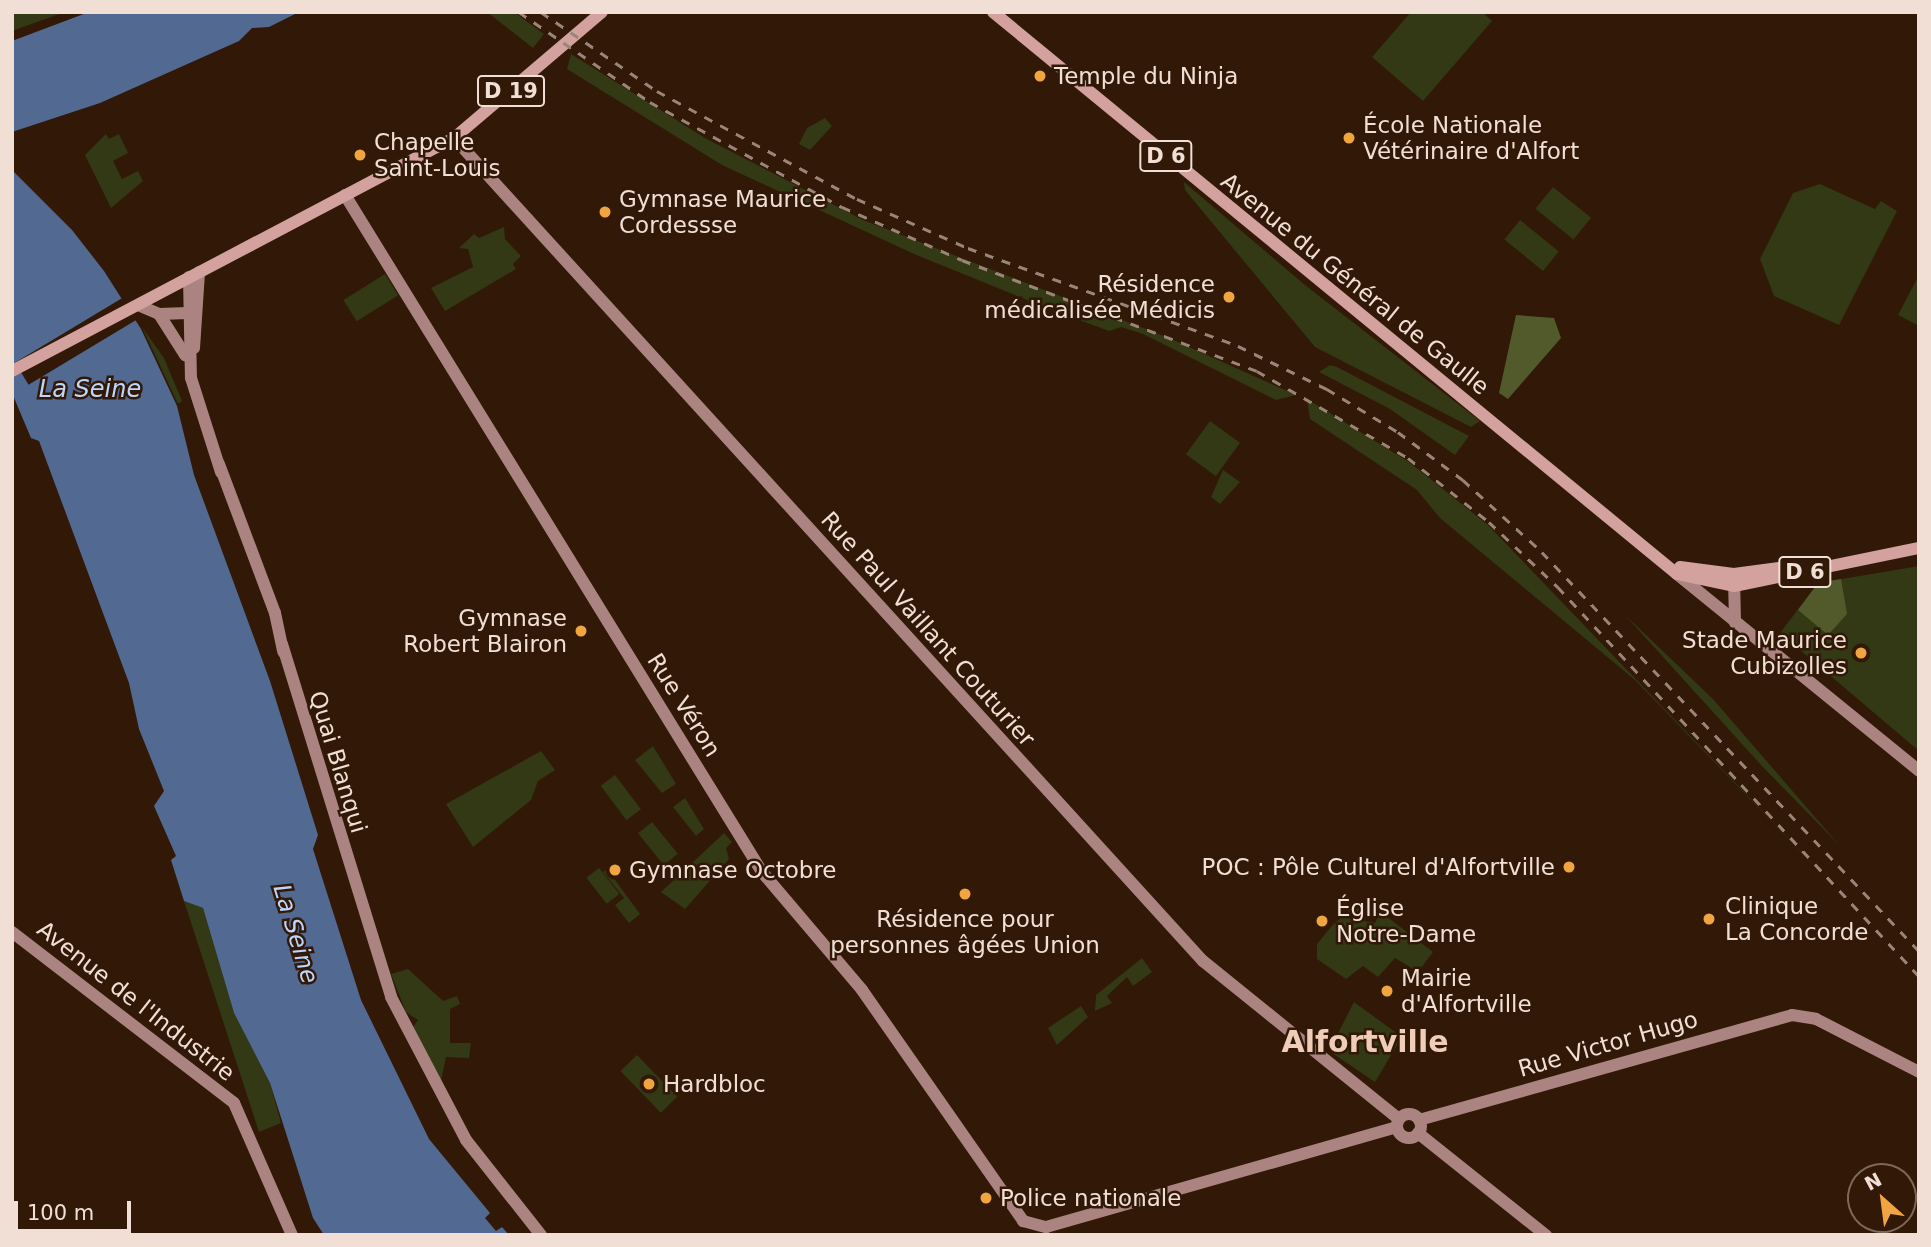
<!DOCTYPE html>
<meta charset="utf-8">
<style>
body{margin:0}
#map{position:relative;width:1931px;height:1247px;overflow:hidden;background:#311807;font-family:"DejaVu Sans",sans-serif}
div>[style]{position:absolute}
.green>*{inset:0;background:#323914;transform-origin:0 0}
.forest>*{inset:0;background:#525a2b}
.water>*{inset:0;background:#526992}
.pier>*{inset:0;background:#311807;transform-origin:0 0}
.secondary>*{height:12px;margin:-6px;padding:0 6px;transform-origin:6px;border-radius:6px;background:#ab8482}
.secondary>.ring{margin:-6px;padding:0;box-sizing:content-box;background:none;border:12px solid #ab8482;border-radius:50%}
.primary>*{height:12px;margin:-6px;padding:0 6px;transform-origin:6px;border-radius:6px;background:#d3a19e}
.rail>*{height:2.5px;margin-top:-1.25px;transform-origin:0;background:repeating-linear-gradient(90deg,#9b8578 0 9px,transparent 0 18px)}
.dots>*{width:19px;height:19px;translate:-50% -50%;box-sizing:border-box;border:4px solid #311807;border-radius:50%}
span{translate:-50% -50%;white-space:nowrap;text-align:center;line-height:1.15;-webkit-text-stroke:5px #311807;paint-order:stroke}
.shield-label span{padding:2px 5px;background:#311807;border:2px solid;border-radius:5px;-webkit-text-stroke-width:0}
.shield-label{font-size:21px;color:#f1dfd5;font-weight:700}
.poi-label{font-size:23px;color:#f1dfd5}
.left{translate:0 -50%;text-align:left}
.right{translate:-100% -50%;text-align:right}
.street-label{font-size:23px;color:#f1dfd5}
.water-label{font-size:24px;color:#bed5fc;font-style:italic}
.district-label{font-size:30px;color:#f0cdb9;font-weight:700}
.frame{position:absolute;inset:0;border:14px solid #f1dfd5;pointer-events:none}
.north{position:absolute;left:1847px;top:1163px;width:70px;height:70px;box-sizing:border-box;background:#311807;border:2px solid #7e6859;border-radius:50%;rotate:332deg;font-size:19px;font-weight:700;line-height:28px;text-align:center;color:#f1dfd5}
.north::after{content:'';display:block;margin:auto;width:24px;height:32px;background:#f1a540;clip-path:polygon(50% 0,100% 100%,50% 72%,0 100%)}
.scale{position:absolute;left:14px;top:1201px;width:117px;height:32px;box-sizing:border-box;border:4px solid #f1dfd5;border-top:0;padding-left:9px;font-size:21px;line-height:24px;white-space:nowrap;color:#f1dfd5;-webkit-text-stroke:5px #311807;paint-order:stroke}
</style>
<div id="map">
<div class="green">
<div style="clip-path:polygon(12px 12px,65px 12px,12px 31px)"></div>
<div style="clip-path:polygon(487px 12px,514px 12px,544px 34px,533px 48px)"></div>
<div style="clip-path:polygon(1411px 12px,1482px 12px,1492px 21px,1423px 101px,1372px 57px)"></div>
<div style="clip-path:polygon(571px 54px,705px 138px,863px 220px,1169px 338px,1296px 395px,1276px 400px,1143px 334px,1121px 327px,1109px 331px,1049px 309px,914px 254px,722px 165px,567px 69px)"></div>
<div style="clip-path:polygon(825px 118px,832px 126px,810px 150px,799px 144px,807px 128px)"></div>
<div style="clip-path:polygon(106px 134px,109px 139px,119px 134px,128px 153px,113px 161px,122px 179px,138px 171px,143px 181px,111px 208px,85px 155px)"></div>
<div style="clip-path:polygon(1184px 182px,1305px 285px,1480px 421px,1471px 427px,1315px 347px,1185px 190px)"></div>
<div style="clip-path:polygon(1820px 184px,1875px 209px,1881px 201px,1897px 211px,1839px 325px,1774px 296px,1760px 259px,1793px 193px)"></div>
<div style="left:1553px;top:187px;width:49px;height:28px;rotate:39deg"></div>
<div style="left:1520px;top:220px;width:50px;height:25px;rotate:39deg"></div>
<div style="clip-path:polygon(504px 227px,505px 239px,521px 256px,513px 264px,516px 269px,445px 311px,431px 288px,473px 267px,468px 249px,459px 248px,474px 234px,479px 238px)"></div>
<div style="left:385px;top:274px;width:25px;height:49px;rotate:58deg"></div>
<div style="clip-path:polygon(1919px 275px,1919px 326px,1898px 315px)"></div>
<div style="clip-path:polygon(142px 327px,164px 358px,182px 401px,178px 404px)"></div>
<div style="clip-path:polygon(1330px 365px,1337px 367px,1469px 436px,1455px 455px,1390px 409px,1319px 372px)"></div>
<div style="clip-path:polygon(1307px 399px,1409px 462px,1488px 525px,1840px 892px,1635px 680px,1440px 518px,1417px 490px,1310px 419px)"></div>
<div style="left:1210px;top:421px;width:37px;height:41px;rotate:36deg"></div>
<div style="clip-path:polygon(1223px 470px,1240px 482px,1220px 504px,1211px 497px)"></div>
<div style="clip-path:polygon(1919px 566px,1919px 751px,1780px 633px,1818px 583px)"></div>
<div style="clip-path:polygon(1624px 614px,1713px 699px,1840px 846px,1761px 765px)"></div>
<div style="clip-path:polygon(653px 746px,676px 784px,662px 793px,635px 760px)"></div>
<div style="clip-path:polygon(541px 751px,555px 770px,538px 781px,531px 800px,473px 847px,446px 804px)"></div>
<div style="left:615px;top:775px;width:43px;height:18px;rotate:53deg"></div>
<div style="clip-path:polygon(685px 798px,704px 829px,696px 836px,673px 807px)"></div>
<div style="left:652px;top:822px;width:41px;height:18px;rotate:51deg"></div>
<div style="clip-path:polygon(724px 833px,732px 842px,726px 848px,729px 859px,685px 909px,661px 892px)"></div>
<div style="left:599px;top:868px;width:33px;height:16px;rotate:52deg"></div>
<div style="clip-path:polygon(607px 869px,640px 914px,629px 923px,615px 905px,624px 898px,603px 872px)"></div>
<div style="clip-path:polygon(184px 901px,203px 908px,234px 1013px,270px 1083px,281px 1123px,259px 1132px)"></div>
<div style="clip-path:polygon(1362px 908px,1363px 921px,1375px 923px,1379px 914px,1390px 919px,1433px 952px,1418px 972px,1395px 958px,1378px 977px,1363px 966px,1346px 979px,1317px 959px,1317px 944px,1331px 927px,1350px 909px)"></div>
<div style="clip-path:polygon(1142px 958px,1152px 972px,1133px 986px,1127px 977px,1107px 996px,1112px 1003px,1095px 1011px,1096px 995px)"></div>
<div style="clip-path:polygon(408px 969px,443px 1001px,457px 996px,460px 1004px,450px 1009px,450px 1043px,471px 1043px,469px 1058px,446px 1057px,441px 1081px,413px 1027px,418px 1020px,406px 1012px,391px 974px)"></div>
<div style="clip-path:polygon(1354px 1002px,1402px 1037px,1375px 1082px,1329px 1051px)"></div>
<div style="clip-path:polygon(1081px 1006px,1088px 1017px,1057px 1045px,1048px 1028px)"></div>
<div style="left:637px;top:1055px;width:58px;height:23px;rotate:46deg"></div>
</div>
<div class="forest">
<div style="clip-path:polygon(1516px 315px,1554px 318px,1561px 338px,1508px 399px,1499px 393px)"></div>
<div style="clip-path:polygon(1841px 579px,1847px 614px,1828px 635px,1798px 610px,1818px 583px)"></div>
</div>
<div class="water">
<div style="clip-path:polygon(89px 12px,299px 12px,269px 27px,252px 28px,239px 41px,100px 103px,12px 132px,12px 41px)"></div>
<div style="clip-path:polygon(12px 170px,72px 230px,104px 271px,141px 329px,177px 406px,194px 475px,270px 681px,318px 835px,313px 849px,361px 1000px,429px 1139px,490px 1213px,485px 1218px,496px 1231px,502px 1227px,509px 1235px,324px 1235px,313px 1218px,270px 1083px,234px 1013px,203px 908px,184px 901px,171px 860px,176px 856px,154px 806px,164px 791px,139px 729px,129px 683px,39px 441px,31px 438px,12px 393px)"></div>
</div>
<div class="pier">
<div style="left:124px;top:297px;width:26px;height:127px;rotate:59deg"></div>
</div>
<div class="secondary">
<div style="left:454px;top:138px;width:1113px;rotate:47.7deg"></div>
<div style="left:1203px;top:961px;width:252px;rotate:38.9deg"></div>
<div style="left:345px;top:195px;width:795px;rotate:58.37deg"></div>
<div style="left:762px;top:872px;width:155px;rotate:49.7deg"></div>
<div style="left:862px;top:990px;width:282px;rotate:55.1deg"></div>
<div style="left:1023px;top:1221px;width:24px;rotate:15deg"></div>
<div style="left:1046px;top:1227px;width:365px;rotate:-15.9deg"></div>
<div style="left:189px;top:277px;width:101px;rotate:88.9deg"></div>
<div style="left:191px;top:378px;width:99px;rotate:72.3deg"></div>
<div style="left:138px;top:305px;width:23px;rotate:23deg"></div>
<div style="left:159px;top:314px;width:36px;rotate:-2deg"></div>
<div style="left:159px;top:314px;width:49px;rotate:57.6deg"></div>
<div style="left:194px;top:348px;width:76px;rotate:-86.2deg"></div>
<div style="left:219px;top:464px;width:159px;rotate:69.4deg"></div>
<div style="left:275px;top:613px;width:40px;rotate:78deg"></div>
<div style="left:1677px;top:574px;width:312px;rotate:39.1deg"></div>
<div style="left:1734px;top:578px;width:45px;rotate:88.7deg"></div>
<div style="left:282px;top:644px;width:369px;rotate:72.8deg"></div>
<div style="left:391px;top:997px;width:161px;rotate:62.3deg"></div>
<div style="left:466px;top:1140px;width:121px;rotate:51.7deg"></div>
<div style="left:12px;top:932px;width:280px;rotate:37.6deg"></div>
<div style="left:234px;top:1103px;width:144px;rotate:66.3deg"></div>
<div class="ring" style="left:1397px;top:1114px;width:12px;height:12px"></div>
<div style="left:1419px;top:1120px;width:387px;rotate:-15.7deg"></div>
<div style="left:1792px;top:1015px;width:24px;rotate:9deg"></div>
<div style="left:1816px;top:1019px;width:116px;rotate:27.2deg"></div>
<div style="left:1418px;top:1133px;width:164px;rotate:38.6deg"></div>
</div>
<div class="primary">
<div style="left:993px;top:12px;width:885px;rotate:39.41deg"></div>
<div style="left:1677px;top:574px;width:58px;rotate:11.9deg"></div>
<div style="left:1734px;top:586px;width:189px;rotate:-11.6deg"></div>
<div style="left:12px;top:371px;width:500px;rotate:-27.8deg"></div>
<div style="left:454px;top:138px;width:194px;rotate:-40.4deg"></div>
<div style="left:1680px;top:567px;width:54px;rotate:7.4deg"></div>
<div style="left:1734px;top:574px;width:67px;rotate:-7.8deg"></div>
</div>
<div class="rail">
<div style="left:519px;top:12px;width:159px;rotate:34.5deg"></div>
<div style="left:650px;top:102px;width:219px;rotate:28.7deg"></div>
<div style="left:842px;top:207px;width:131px;rotate:23.8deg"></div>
<div style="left:962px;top:260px;width:315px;rotate:20.6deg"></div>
<div style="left:1257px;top:371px;width:174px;rotate:29.9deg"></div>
<div style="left:1408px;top:458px;width:103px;rotate:38.3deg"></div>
<div style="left:1489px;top:522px;width:95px;rotate:43.3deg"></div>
<div style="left:1558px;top:587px;width:531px;rotate:47.14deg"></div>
<div style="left:541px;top:12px;width:140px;rotate:34.3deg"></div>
<div style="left:657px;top:91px;width:227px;rotate:28.4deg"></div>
<div style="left:857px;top:199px;width:121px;rotate:23.8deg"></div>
<div style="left:968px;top:248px;width:287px;rotate:19.9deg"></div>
<div style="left:1238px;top:346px;width:99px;rotate:25.8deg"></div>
<div style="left:1327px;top:389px;width:83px;rotate:31.2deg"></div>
<div style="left:1398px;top:432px;width:81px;rotate:36.4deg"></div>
<div style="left:1463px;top:480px;width:107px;rotate:42.3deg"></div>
<div style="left:1542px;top:552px;width:549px;rotate:46.62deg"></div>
</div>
<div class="dots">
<div style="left:1040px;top:76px;background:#f1a540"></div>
<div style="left:1349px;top:138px;background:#f1a540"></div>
<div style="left:360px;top:155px;background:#f1a540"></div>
<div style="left:605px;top:212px;background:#f1a540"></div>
<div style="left:1229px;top:297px;background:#f1a540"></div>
<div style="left:581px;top:631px;background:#f1a540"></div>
<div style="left:1861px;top:653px;background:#f1a540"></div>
<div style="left:1569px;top:867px;background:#f1a540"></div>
<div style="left:615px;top:870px;background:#f1a540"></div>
<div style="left:965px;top:894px;background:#f1a540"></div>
<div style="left:1709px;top:919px;background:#f1a540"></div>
<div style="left:1322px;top:921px;background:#f1a540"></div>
<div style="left:1387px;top:991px;background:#f1a540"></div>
<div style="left:649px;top:1084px;background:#f1a540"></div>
<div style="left:986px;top:1198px;background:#f1a540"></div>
</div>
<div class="shield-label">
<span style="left:511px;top:91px">D 19</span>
<span style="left:1166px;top:156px">D 6</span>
<span style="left:1805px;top:572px">D 6</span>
</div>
<div class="poi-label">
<span class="left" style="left:1054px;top:76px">Temple du Ninja</span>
<span class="left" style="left:1363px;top:138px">École Nationale<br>Vétérinaire d'Alfort</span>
<span class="left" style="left:374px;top:155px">Chapelle<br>Saint-Louis</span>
<span class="left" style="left:619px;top:212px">Gymnase Maurice<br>Cordessse</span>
<span class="right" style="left:1215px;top:297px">Résidence<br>médicalisée Médicis</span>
<span class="right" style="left:567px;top:631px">Gymnase<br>Robert Blairon</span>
<span class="right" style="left:1847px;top:653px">Stade Maurice<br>Cubizolles</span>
<span class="right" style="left:1555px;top:867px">POC : Pôle Culturel d'Alfortville</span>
<span class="left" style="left:629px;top:870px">Gymnase Octobre</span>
<span class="left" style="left:1725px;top:919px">Clinique<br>La Concorde</span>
<span class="left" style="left:1336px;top:921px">Église<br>Notre-Dame</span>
<span style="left:965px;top:932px">Résidence pour<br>personnes âgées Union</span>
<span class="left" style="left:1401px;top:991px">Mairie<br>d'Alfortville</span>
<span class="left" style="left:663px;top:1084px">Hardbloc</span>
<span class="left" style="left:1000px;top:1198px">Police nationale</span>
</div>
<div class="street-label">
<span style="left:1355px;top:284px;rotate:39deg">Avenue du Général de Gaulle</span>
<span style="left:928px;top:629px;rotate:48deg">Rue Paul Vaillant Couturier</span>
<span style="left:684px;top:705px;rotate:58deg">Rue Véron</span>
<span style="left:338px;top:762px;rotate:73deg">Quai Blanqui</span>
<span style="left:136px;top:1001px;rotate:38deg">Avenue de l'Industrie</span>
<span style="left:1608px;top:1044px;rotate:-16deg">Rue Victor Hugo</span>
</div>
<div class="water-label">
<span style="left:90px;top:390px">La Seine</span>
<span style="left:295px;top:934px;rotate:73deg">La Seine</span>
</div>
<div class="district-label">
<span style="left:1365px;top:1042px">Alfortville</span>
</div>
<div class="frame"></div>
<div class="north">N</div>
<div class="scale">100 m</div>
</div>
